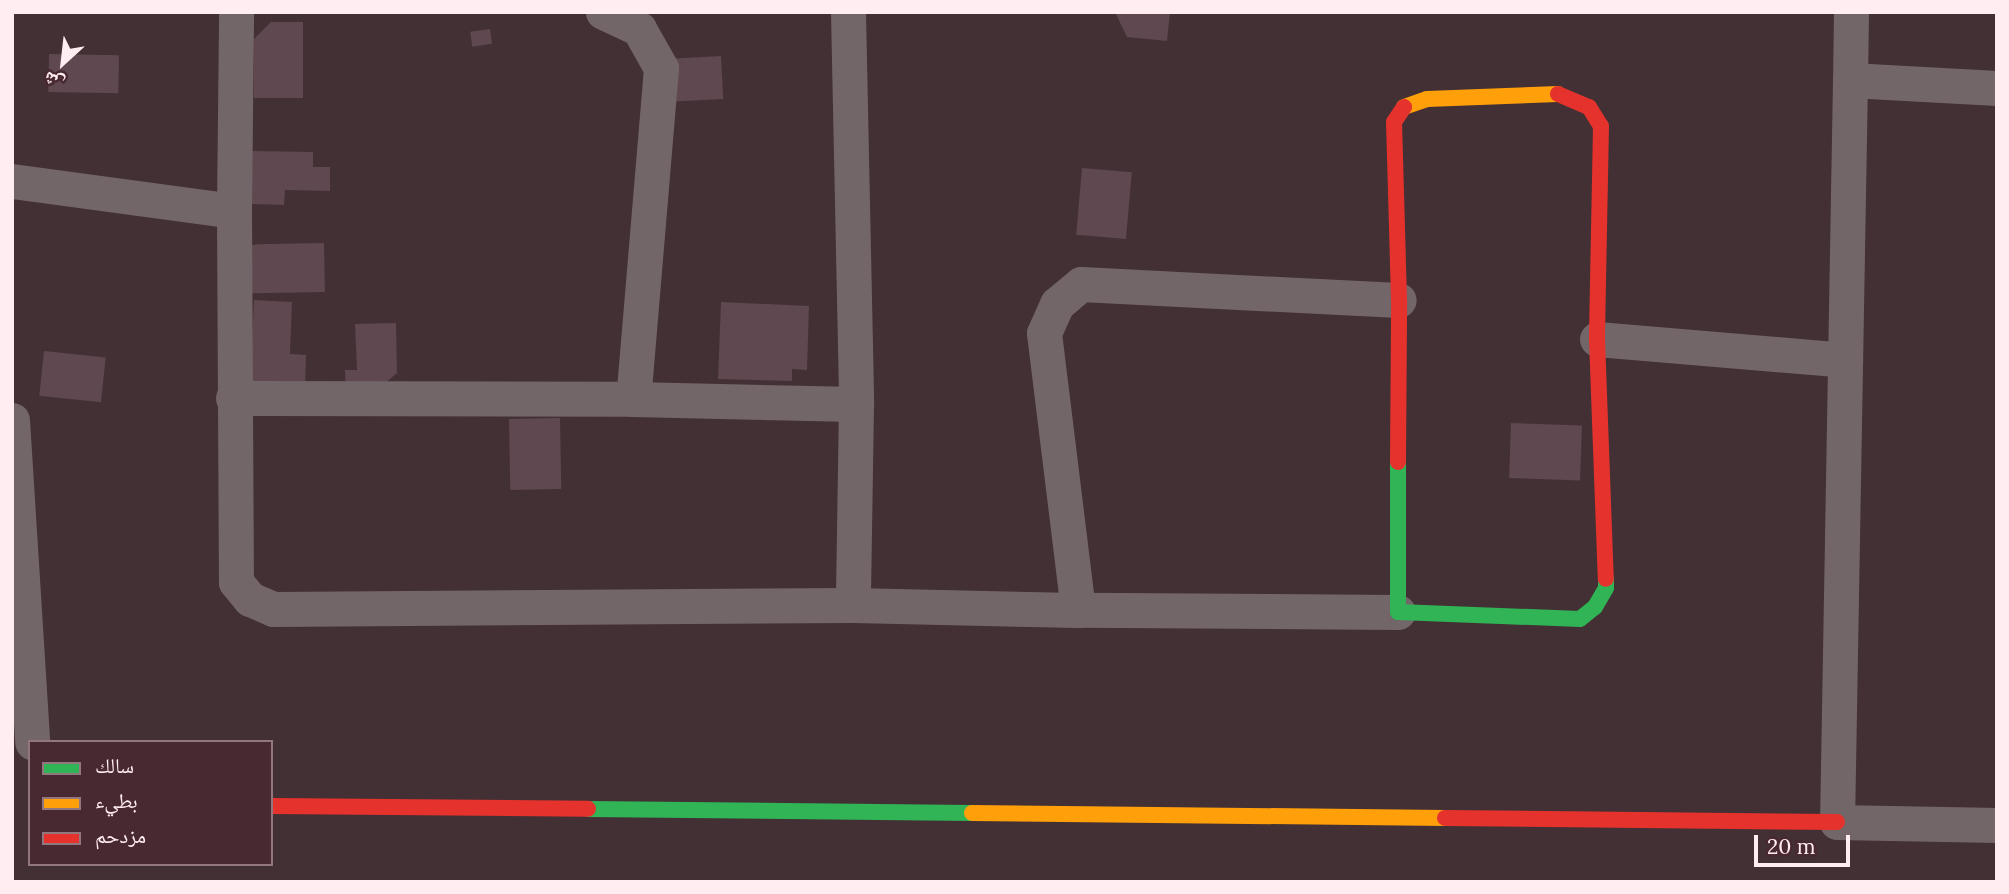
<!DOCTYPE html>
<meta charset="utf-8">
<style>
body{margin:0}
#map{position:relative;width:2009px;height:894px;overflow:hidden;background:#423034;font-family:Lora,"Noto Naskh Arabic",serif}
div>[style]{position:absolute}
.building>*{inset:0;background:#5f484f;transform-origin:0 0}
.street>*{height:35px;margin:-17.5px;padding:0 17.5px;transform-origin:17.5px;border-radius:17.5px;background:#736669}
.fast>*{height:16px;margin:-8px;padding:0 8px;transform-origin:8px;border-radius:8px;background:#30b455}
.slow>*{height:16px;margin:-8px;padding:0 8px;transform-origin:8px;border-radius:8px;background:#ff9f0a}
.jam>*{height:16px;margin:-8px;padding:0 8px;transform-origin:8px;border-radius:8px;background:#e5322d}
span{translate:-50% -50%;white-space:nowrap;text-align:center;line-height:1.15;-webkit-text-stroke:5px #492931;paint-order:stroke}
.frame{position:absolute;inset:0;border:14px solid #ffedf1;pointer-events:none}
.legend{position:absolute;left:28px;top:740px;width:245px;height:126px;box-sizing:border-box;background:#492931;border:2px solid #92777e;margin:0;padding:9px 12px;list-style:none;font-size:21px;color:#ffedf1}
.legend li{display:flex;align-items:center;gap:14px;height:35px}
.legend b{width:35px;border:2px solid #92777e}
.north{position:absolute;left:28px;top:28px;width:70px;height:70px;-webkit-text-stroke:5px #492931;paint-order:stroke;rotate:207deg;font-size:19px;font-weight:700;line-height:28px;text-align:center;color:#ffedf1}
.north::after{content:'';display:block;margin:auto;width:24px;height:32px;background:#ffedf1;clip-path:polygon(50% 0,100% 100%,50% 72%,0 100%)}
.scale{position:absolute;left:1754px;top:835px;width:96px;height:32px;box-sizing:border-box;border:4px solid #ffedf1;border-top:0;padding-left:9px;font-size:21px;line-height:24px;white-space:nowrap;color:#ffedf1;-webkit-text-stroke:5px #492931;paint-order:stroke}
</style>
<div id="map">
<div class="building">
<div style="clip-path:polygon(1115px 12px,1170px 12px,1167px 41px,1127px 37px)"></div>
<div style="clip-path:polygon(271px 22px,303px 22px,303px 98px,254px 98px,254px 39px)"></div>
<div style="left:490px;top:29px;width:15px;height:20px;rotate:82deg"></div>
<div style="left:49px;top:54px;width:70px;height:38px;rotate:1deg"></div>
<div style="left:721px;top:56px;width:43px;height:55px;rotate:87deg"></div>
<div style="clip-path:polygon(251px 151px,313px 152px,313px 167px,330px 167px,330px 191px,285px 190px,284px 205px,251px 204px)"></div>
<div style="left:1082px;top:168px;width:50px;height:67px;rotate:5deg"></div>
<div style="left:324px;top:243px;width:49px;height:77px;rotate:89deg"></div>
<div style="clip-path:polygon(254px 300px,292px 302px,290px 354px,306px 355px,305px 390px,250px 387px)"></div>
<div style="clip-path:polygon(721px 302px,809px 306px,807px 370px,792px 369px,792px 381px,718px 379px)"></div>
<div style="clip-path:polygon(396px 323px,397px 373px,377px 390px,346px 391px,345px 370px,357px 370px,355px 324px)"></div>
<div style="left:44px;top:351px;width:62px;height:45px;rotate:6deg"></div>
<div style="left:560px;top:418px;width:71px;height:51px;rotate:89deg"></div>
<div style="left:1511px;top:423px;width:71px;height:55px;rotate:2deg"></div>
</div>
<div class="street">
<div style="left:603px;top:12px;width:40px;rotate:25deg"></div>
<div style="left:639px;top:29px;width:45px;rotate:60.6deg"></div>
<div style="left:661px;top:68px;width:332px;rotate:94.8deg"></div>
<div style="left:848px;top:12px;width:392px;rotate:88.8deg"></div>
<div style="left:856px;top:404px;width:201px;rotate:90.9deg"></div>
<div style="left:853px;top:605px;width:225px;rotate:1.3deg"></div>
<div style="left:1851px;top:12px;width:68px;rotate:90.8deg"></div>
<div style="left:1850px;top:80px;width:147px;rotate:3.1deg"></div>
<div style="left:1850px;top:80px;width:742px;rotate:91deg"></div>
<div style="left:1837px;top:822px;width:160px;rotate:1.1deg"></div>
<div style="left:12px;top:181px;width:224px;rotate:7.7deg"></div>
<div style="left:234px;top:211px;width:371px;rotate:89.7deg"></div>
<div style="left:236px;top:582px;width:22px;rotate:51deg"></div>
<div style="left:250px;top:599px;width:25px;rotate:23deg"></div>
<div style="left:273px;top:609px;width:580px;rotate:-0.4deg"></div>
<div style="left:234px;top:211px;width:199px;rotate:-89.4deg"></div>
<div style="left:1597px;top:339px;width:249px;rotate:4.8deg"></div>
<div style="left:233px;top:398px;width:400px;rotate:0.1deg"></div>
<div style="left:633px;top:399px;width:223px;rotate:1.3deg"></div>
<div style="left:12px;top:420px;width:323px;rotate:86.4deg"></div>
<div style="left:1398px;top:612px;width:320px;rotate:-179.6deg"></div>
<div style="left:1078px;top:610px;width:279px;rotate:-97deg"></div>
<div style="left:1044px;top:333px;width:32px;rotate:-66deg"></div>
<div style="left:1057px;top:304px;width:31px;rotate:-40deg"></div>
<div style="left:1081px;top:284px;width:318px;rotate:2.9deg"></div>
</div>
<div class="fast">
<div style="left:1398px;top:462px;width:150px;rotate:90deg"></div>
<div style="left:1398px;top:612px;width:182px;rotate:2.2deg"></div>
<div style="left:1580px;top:619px;width:19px;rotate:-39deg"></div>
<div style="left:1595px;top:607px;width:22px;rotate:-60deg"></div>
<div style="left:1606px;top:588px;width:9px;rotate:-90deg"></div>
<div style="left:588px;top:809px;width:384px;rotate:0.6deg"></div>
</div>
<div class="slow">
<div style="left:1404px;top:107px;width:24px;rotate:-19deg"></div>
<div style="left:1427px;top:99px;width:131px;rotate:-2.2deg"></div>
<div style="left:972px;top:813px;width:473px;rotate:0.6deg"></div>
</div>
<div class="jam">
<div style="left:1558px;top:94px;width:34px;rotate:23deg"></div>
<div style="left:1589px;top:107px;width:22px;rotate:58deg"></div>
<div style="left:1601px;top:126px;width:213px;rotate:91.1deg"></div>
<div style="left:1597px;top:339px;width:240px;rotate:87.9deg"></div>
<div style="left:1398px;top:462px;width:162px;rotate:-89.6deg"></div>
<div style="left:1399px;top:300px;width:178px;rotate:-91.6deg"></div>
<div style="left:1394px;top:122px;width:18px;rotate:-56deg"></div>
<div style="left:271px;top:806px;width:317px;rotate:0.5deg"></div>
<div style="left:1445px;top:818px;width:392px;rotate:0.6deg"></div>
</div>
<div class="frame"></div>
<ul class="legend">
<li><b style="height:9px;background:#30b455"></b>سالك</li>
<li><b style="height:9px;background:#ff9f0a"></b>بطيء</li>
<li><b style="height:9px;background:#e5322d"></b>مزدحم</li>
</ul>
<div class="north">ش</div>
<div class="scale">20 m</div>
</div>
